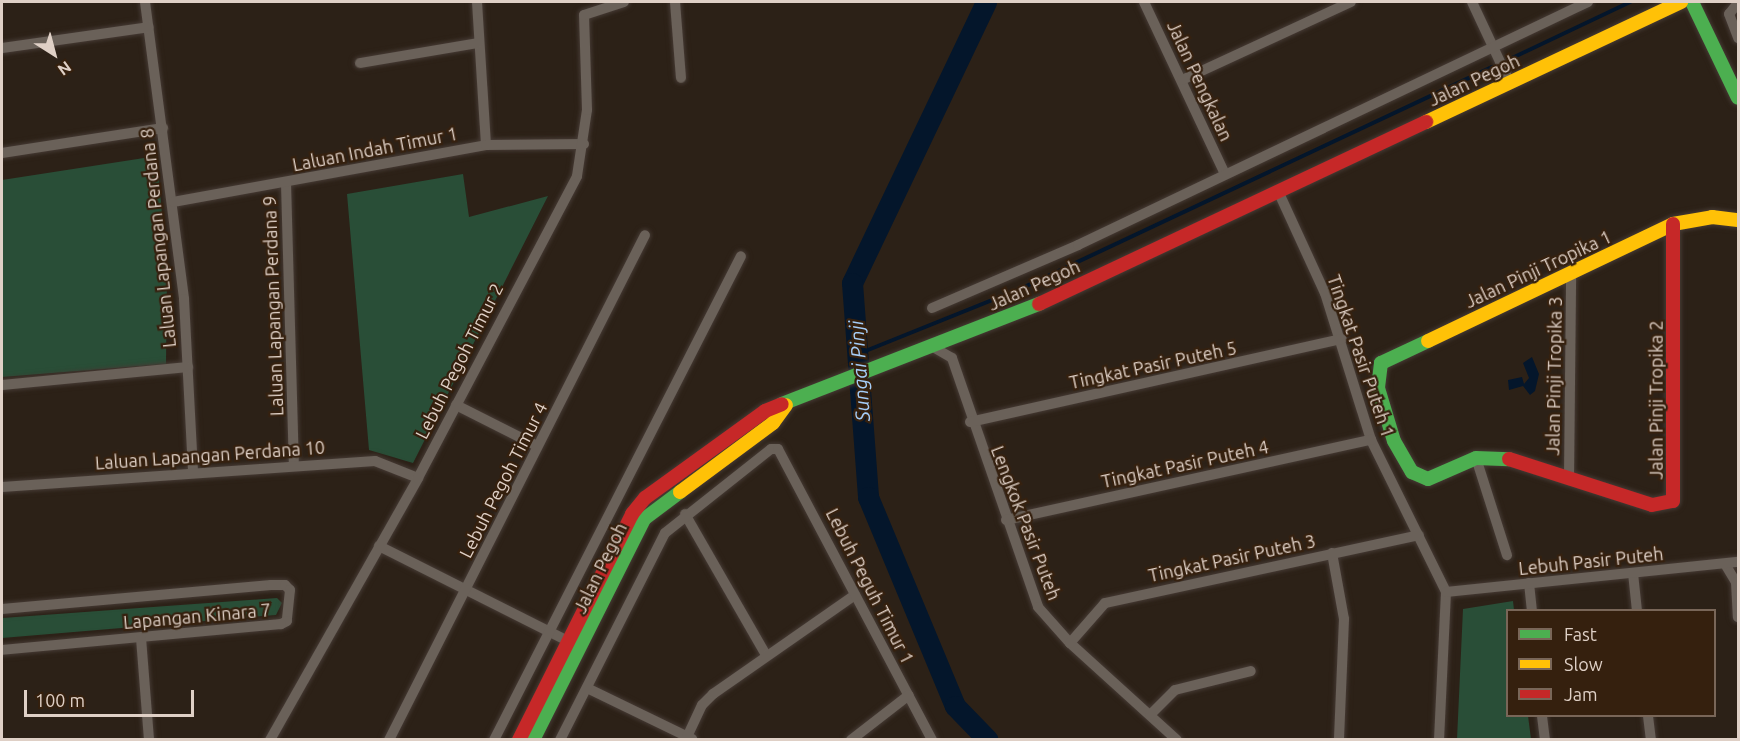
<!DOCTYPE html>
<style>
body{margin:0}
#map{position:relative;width:1740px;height:741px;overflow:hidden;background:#2c2117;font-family:Ubuntu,sans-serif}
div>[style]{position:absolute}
.green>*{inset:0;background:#294e37}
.water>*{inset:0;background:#04162b}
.stream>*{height:4px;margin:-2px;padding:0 2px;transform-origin:2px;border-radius:2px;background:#04162b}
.river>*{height:21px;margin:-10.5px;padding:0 10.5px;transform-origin:10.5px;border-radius:10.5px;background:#04162b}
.roads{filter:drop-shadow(0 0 2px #453a34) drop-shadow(0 0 2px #453a34)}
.street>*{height:10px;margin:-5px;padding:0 5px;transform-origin:5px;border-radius:5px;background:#6a6159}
.fast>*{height:14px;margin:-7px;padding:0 7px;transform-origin:7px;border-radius:7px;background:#4caf50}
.slow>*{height:14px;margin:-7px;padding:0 7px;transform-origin:7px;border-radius:7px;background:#ffc107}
.jam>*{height:14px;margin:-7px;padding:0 7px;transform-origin:7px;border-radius:7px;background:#c62828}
span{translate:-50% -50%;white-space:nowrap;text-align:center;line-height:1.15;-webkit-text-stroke:4.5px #35200e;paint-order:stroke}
.street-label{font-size:18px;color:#dfd0c6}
.water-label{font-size:20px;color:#a5cdf8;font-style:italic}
.frame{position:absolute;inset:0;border:3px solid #dfd0c6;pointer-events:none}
.legend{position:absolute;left:1506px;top:609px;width:210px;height:108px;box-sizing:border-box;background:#35200e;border:2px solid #796658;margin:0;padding:8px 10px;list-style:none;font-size:18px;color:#dfd0c6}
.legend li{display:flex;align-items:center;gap:12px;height:30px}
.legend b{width:30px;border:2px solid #796658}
.north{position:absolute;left:24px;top:24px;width:60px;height:60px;-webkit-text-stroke:4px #35200e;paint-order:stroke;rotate:144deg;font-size:16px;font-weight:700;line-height:24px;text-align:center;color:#dfd0c6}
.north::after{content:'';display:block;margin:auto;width:21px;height:27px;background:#dfd0c6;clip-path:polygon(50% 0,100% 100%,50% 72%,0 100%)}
.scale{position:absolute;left:24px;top:690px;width:170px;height:27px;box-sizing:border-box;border:3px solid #dfd0c6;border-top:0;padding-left:8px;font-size:18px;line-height:21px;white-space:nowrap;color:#dfd0c6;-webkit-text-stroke:4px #35200e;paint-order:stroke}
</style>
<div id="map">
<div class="green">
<div style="clip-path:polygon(157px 156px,167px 272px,166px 364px,2px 377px,2px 180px)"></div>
<div style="clip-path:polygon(463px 174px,469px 217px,548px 196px,413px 463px,369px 450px,347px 194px)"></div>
<div style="clip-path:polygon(277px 598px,282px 603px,276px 615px,2px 638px,2px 618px)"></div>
<div style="clip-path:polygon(1513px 601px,1514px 610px,1508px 610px,1508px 716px,1528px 716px,1531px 739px,1457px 739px,1463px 609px)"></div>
</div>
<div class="water">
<div style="clip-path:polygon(1532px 357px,1539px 374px,1535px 391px,1530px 395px,1523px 386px,1509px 390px,1508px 380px,1522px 377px,1524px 384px,1529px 378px,1523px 363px)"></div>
</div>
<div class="stream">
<div style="left:1510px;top:59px;width:133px;rotate:-25.4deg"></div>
<div style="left:858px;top:354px;width:175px;rotate:-21.9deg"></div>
<div style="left:1020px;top:289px;width:522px;rotate:-25.19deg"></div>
</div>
<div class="river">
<div style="left:986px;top:2px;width:311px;rotate:115.5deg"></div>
<div style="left:852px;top:283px;width:215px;rotate:85.7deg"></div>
<div style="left:868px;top:497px;width:226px;rotate:67.4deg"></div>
<div style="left:955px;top:706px;width:47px;rotate:45.9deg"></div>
</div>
<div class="roads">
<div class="street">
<div style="left:145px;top:2px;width:300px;rotate:82.5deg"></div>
<div style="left:184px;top:299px;width:174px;rotate:87deg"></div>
<div style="left:477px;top:2px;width:143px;rotate:86.4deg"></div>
<div style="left:675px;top:2px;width:76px;rotate:85.5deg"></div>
<div style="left:1144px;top:2px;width:190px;rotate:64.8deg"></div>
<div style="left:1472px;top:2px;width:89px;rotate:64.9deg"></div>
<div style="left:1738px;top:3px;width:14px;rotate:129deg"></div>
<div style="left:1729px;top:14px;width:26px;rotate:69deg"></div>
<div style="left:2px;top:48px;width:148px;rotate:-8.1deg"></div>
<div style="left:360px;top:63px;width:120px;rotate:-9.6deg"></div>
<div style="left:1182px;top:80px;width:186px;rotate:-24.8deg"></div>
<div style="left:2px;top:153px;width:163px;rotate:-8.8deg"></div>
<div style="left:286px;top:183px;width:281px;rotate:88.4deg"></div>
<div style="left:1278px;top:191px;width:112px;rotate:65.3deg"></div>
<div style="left:1325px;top:293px;width:154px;rotate:72.6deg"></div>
<div style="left:1371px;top:440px;width:169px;rotate:63.7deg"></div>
<div style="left:1446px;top:592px;width:148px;rotate:92.7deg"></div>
<div style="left:173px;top:202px;width:318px;rotate:-10.3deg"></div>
<div style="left:486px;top:145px;width:98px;rotate:-0.6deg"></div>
<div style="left:932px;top:308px;width:159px;rotate:-23.3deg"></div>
<div style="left:1078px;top:245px;width:565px;rotate:-25.48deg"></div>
<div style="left:933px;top:347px;width:22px;rotate:30deg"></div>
<div style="left:952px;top:358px;width:263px;rotate:70.9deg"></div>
<div style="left:1038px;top:607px;width:48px;rotate:48.4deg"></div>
<div style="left:1070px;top:643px;width:144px;rotate:42.2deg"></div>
<div style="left:2px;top:385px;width:187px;rotate:-5.5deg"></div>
<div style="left:456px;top:405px;width:91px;rotate:26.8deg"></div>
<div style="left:970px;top:422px;width:381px;rotate:-12.6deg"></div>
<div style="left:1476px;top:458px;width:102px;rotate:72.3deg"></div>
<div style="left:1569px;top:478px;width:205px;rotate:-89.4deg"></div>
<div style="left:2px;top:487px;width:374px;rotate:-4deg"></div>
<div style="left:375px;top:461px;width:46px;rotate:21.6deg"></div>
<div style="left:685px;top:514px;width:163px;rotate:60.1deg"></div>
<div style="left:1006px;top:520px;width:374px;rotate:-12.4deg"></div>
<div style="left:379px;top:546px;width:212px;rotate:26.7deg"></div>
<div style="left:1332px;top:553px;width:67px;rotate:79.7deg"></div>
<div style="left:1344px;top:619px;width:121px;rotate:92.4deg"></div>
<div style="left:1725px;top:564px;width:21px;rotate:59deg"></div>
<div style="left:1736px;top:582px;width:35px;rotate:87deg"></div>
<div style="left:1633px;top:573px;width:37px;rotate:84deg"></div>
<div style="left:1529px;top:583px;width:27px;rotate:84deg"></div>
<div style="left:1446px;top:592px;width:294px;rotate:-5.9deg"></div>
<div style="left:2px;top:609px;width:270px;rotate:-5.1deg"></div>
<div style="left:271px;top:585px;width:14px"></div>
<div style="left:285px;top:585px;width:7px;rotate:45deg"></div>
<div style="left:290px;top:590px;width:31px;rotate:96deg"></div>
<div style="left:287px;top:621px;width:7px;rotate:153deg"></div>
<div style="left:281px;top:624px;width:280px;rotate:174.7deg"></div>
<div style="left:141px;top:638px;width:102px;rotate:85.5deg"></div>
<div style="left:1070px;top:643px;width:53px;rotate:-48.8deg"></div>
<div style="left:1105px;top:603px;width:321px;rotate:-12.2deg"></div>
<div style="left:587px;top:688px;width:117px;rotate:25.9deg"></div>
<div style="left:1150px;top:715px;width:35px;rotate:-45deg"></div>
<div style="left:1175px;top:690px;width:78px;rotate:-14deg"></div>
<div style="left:1542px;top:716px;width:24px;rotate:83deg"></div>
<div style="left:1648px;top:716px;width:24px;rotate:83deg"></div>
<div style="left:687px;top:737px;width:35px;rotate:-65deg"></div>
<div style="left:702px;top:705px;width:16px;rotate:-45deg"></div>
<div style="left:713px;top:694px;width:173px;rotate:-34.9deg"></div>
<div style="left:270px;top:740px;width:301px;rotate:-60.5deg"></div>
<div style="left:418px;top:478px;width:341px;rotate:-62.2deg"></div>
<div style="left:577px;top:176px;width:67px;rotate:-81.4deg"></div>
<div style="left:587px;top:110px;width:95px;rotate:-91.8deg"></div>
<div style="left:584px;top:15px;width:42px;rotate:-18deg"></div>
<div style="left:389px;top:740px;width:566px;rotate:-63.12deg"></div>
<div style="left:494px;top:740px;width:543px;rotate:-62.96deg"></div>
<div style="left:560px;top:740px;width:232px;rotate:-63.1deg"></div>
<div style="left:665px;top:533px;width:135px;rotate:-38.4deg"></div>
<div style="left:771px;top:449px;width:7px"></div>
<div style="left:778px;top:449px;width:329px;rotate:62.1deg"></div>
<div style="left:851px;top:740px;width:73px;rotate:-37.8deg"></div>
</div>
<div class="fast">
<div style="left:1692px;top:2px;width:106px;rotate:64.4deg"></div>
<div style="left:1428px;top:341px;width:52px;rotate:154.9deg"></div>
<div style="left:1381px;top:363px;width:25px;rotate:97deg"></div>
<div style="left:1378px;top:388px;width:55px;rotate:73.2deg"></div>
<div style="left:1394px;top:441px;width:36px;rotate:60deg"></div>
<div style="left:1412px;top:472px;width:17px;rotate:24deg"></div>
<div style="left:1428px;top:479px;width:52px;rotate:-23.6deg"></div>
<div style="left:1476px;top:458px;width:33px;rotate:2deg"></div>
<div style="left:782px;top:404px;width:276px;rotate:-21.3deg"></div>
<div style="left:533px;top:740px;width:247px;rotate:-63.3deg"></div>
<div style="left:644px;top:519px;width:45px;rotate:-36.9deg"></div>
</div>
<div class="slow">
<div style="left:1426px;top:122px;width:282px;rotate:-25.2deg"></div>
<div style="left:1428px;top:341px;width:272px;rotate:-25.5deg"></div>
<div style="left:1673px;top:224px;width:40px;rotate:-10deg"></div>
<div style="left:1712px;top:217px;width:26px;rotate:7deg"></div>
<div style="left:680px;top:492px;width:116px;rotate:-36.6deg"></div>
<div style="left:773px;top:423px;width:22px;rotate:-54deg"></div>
</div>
<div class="jam">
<div style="left:1039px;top:304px;width:428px;rotate:-25.2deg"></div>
<div style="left:1509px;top:459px;width:150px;rotate:17.8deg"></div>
<div style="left:1652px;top:505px;width:21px;rotate:-11deg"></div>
<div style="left:1673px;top:501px;width:277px;rotate:-90deg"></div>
<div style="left:519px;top:740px;width:253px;rotate:-63.4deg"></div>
<div style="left:632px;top:514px;width:21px;rotate:-51deg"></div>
<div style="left:645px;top:498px;width:148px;rotate:-35.9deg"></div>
<div style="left:765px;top:411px;width:18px;rotate:-22deg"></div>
</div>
</div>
<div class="street-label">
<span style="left:1474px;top:80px;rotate:-25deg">Jalan Pegoh</span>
<span style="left:1200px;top:81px;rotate:65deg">Jalan Pengkalan</span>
<span style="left:375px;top:149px;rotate:-11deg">Laluan Indah Timur 1</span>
<span style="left:158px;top:238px;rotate:-96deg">Laluan Lapangan Perdana 8</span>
<span style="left:1538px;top:269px;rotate:-25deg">Jalan Pinji Tropika 1</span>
<span style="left:1034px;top:285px;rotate:-24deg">Jalan Pegoh</span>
<span style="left:273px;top:306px;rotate:-92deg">Laluan Lapangan Perdana 9</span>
<span style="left:1361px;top:356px;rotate:71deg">Tingkat Pasir Puteh 1</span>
<span style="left:459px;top:361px;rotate:-63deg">Lebuh Pegoh Timur 2</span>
<span style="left:1153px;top:365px;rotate:-12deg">Tingkat Pasir Puteh 5</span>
<span style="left:1554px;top:376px;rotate:-89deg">Jalan Pinji Tropika 3</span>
<span style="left:1656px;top:400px;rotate:-90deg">Jalan Pinji Tropika 2</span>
<span style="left:210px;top:455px;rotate:-4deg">Laluan Lapangan Perdana 10</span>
<span style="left:1185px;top:464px;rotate:-12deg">Tingkat Pasir Puteh 4</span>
<span style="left:503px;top:480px;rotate:-63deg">Lebuh Pegoh Timur 4</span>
<span style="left:1026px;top:523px;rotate:69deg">Lengkok Pasir Puteh</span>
<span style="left:1232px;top:558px;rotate:-12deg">Tingkat Pasir Puteh 3</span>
<span style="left:1591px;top:561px;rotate:-6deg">Lebuh Pasir Puteh</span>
<span style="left:600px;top:568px;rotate:-64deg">Jalan Pegoh</span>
<span style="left:870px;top:586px;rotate:63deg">Lebuh Peguh Timur 1</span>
<span style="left:197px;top:616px;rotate:-5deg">Lapangan Kinara 7</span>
</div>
<div class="water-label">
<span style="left:859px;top:371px;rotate:-94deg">Sungai Pinji</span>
</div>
<div class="frame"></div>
<ul class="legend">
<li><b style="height:8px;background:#4caf50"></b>Fast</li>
<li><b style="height:8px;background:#ffc107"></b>Slow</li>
<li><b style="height:8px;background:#c62828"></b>Jam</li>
</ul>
<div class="north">N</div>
<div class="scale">100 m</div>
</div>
